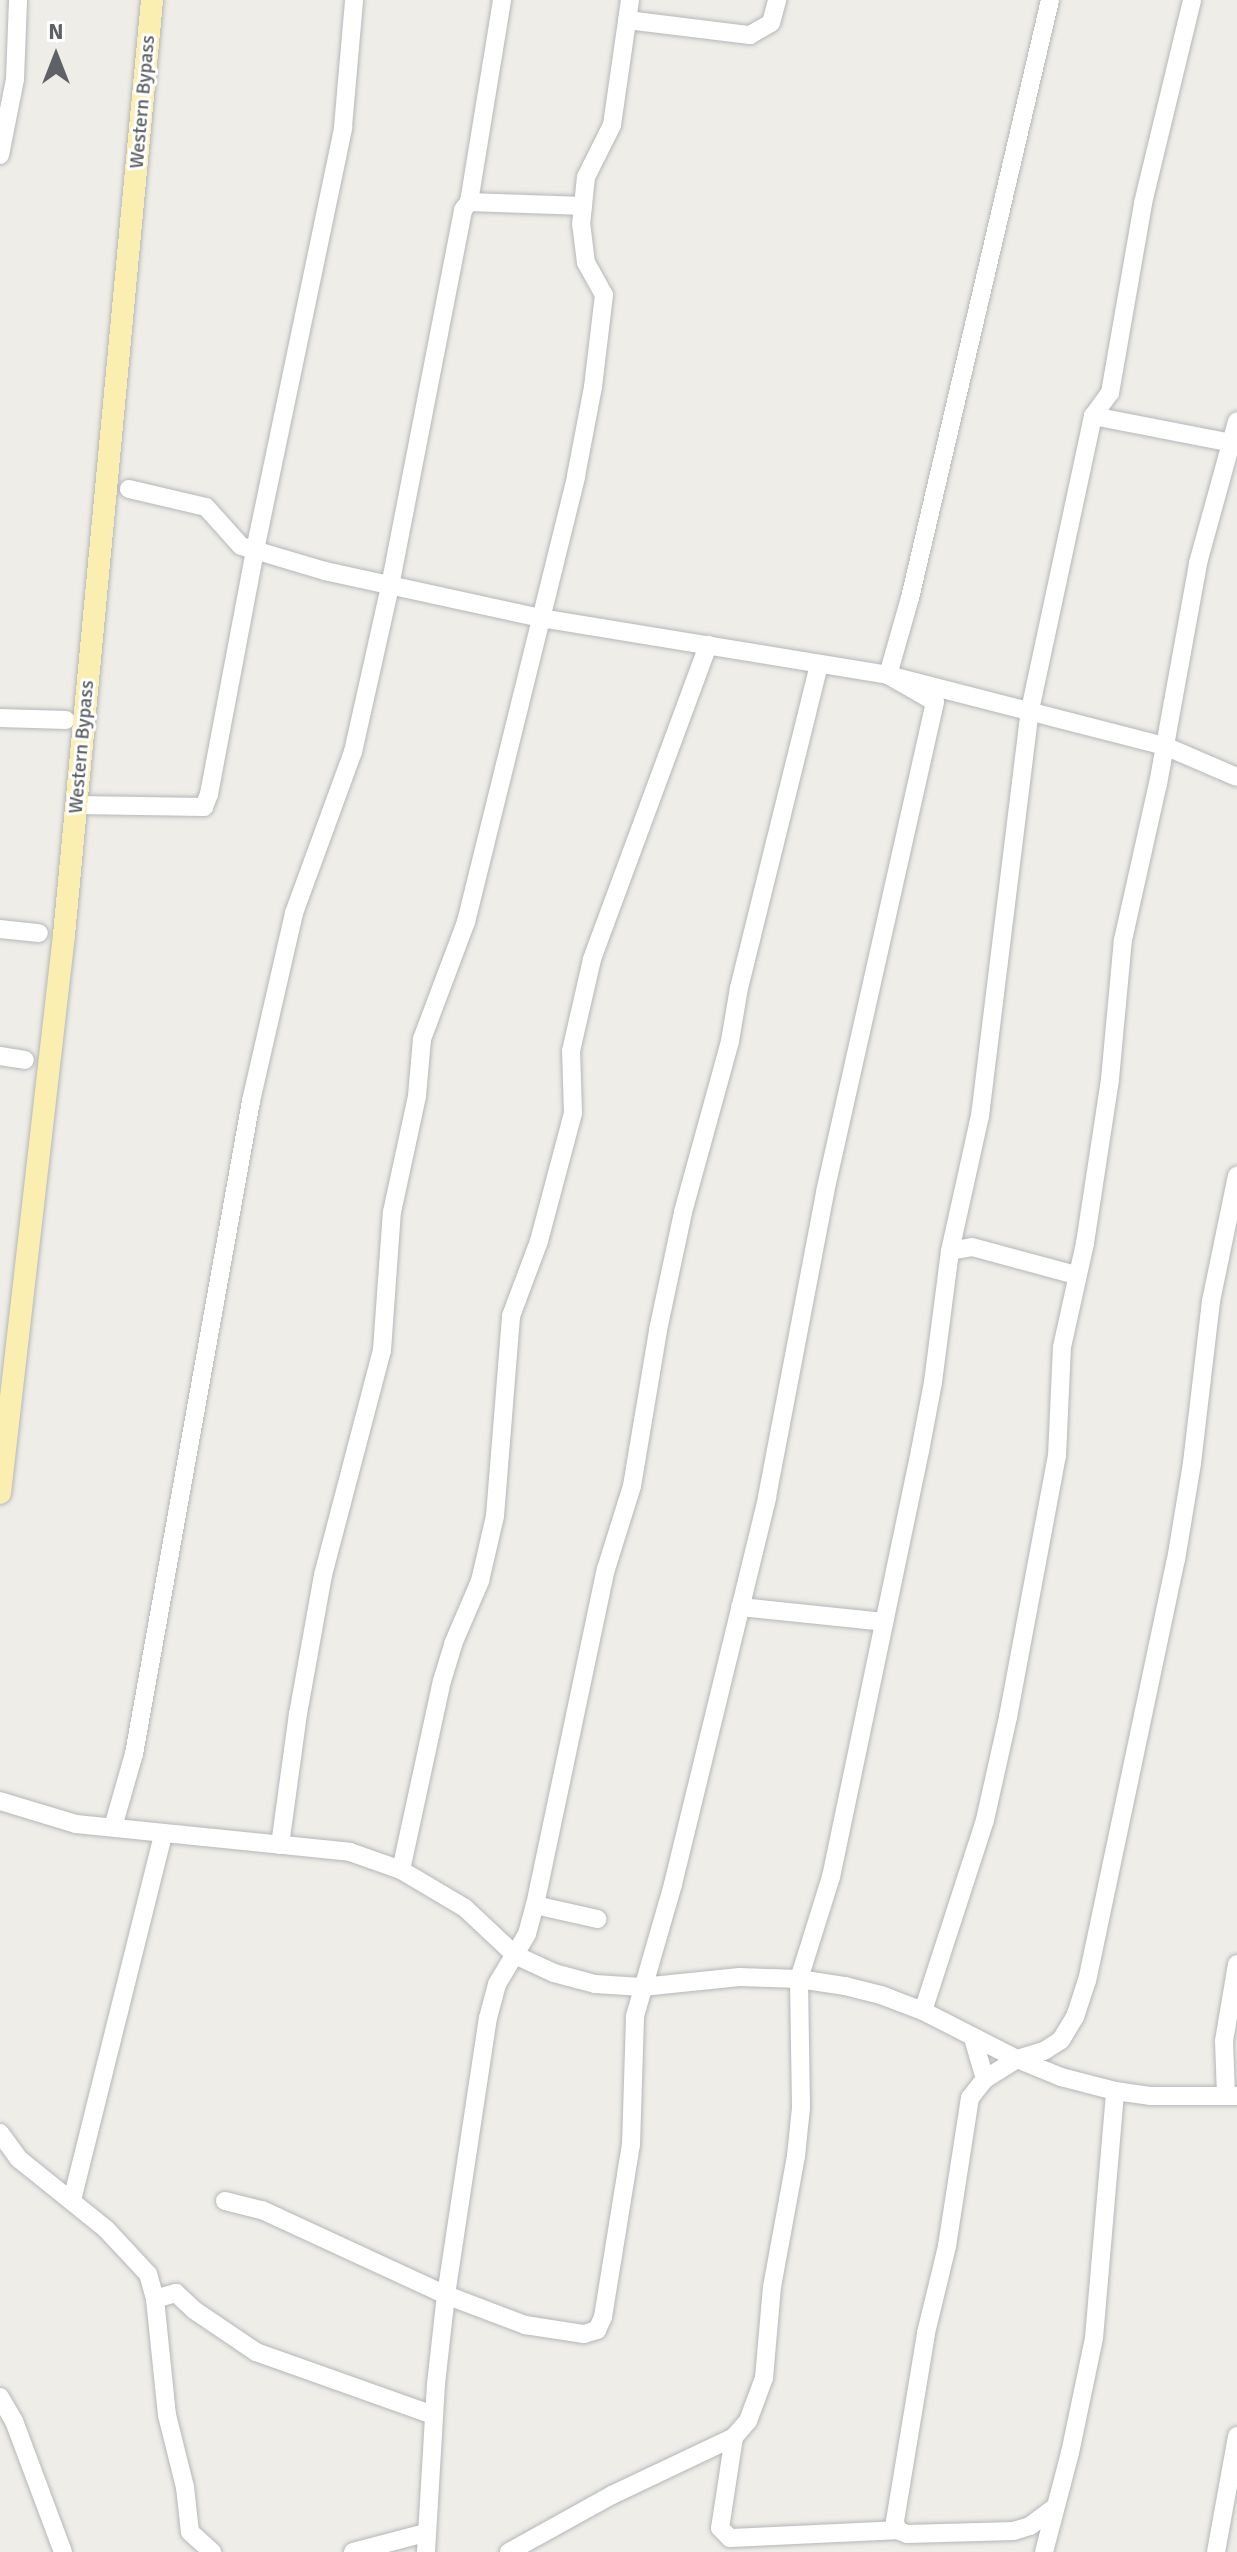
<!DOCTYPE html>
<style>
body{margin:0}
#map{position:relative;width:1237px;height:2552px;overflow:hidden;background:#efede7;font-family:Signika,sans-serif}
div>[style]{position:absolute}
.roads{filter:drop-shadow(0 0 2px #b4b7ba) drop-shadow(0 0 2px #b4b7ba)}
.minor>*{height:18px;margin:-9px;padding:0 9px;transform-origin:9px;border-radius:9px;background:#fff}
.major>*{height:22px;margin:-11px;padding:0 11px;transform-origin:11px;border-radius:11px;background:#fbeeb1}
span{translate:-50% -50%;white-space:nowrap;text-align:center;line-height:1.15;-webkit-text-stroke:6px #fff;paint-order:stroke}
.street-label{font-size:20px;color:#5e6266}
.north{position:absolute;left:16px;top:16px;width:80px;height:80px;-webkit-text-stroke:6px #fff;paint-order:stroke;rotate:0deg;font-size:22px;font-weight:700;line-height:32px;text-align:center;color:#5e6266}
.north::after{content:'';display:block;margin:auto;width:28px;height:36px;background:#5e6266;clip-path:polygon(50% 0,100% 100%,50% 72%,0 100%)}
</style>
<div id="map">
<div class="roads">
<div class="minor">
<div style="left:627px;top:20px;width:124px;rotate:7deg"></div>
<div style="left:750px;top:35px;width:24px;rotate:-30deg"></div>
<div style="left:771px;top:23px;width:24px;rotate:-75deg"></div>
<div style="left:0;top:155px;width:77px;rotate:-78.8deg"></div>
<div style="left:15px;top:79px;width:79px;rotate:-87.8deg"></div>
<div style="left:469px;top:202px;width:114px;rotate:2deg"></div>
<div style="left:1093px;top:416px;width:147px;rotate:11deg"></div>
<div style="left:129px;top:489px;width:79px;rotate:13.2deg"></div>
<div style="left:206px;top:507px;width:52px;rotate:48.1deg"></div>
<div style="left:241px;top:546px;width:88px;rotate:16.6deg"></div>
<div style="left:325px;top:571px;width:221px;rotate:12.3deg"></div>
<div style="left:541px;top:618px;width:352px;rotate:9.3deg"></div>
<div style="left:888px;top:675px;width:286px;rotate:14.4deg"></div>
<div style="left:1165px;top:746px;width:78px;rotate:23.3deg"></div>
<div style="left:0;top:718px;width:66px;rotate:1.7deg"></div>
<div style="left:76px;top:805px;width:128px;rotate:0.9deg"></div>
<div style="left:204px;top:807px;width:14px;rotate:-69deg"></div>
<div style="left:209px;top:794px;width:248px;rotate:-79.3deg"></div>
<div style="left:255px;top:550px;width:432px;rotate:-78.2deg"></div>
<div style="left:343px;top:127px;width:127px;rotate:-85deg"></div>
<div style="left:0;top:929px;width:39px;rotate:6deg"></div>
<div style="left:0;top:1056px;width:25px;rotate:9deg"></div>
<div style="left:950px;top:1251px;width:138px;rotate:-77.5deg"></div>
<div style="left:980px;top:1116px;width:409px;rotate:-83deg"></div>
<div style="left:1030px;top:710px;width:301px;rotate:-77.9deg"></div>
<div style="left:1093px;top:416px;width:29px;rotate:-54deg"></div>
<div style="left:1110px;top:393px;width:193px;rotate:-80.1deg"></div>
<div style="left:1143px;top:203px;width:209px;rotate:-76.4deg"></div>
<div style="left:740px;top:1607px;width:145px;rotate:5.9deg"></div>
<div style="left:0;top:1801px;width:79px;rotate:16.8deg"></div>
<div style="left:76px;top:1824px;width:275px;rotate:5.8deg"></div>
<div style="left:350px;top:1852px;width:54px;rotate:19.4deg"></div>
<div style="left:401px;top:1870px;width:74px;rotate:30.7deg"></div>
<div style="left:465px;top:1908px;width:69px;rotate:43.2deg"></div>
<div style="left:515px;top:1955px;width:43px;rotate:24.8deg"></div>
<div style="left:554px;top:1973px;width:42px;rotate:15deg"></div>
<div style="left:595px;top:1984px;width:47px;rotate:3.7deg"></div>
<div style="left:642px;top:1987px;width:98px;rotate:-5.9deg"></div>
<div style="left:739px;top:1977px;width:60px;rotate:1.9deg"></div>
<div style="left:799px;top:1979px;width:47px;rotate:8.7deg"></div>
<div style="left:845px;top:1986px;width:37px;rotate:14deg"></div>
<div style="left:881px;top:1995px;width:45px;rotate:20.9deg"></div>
<div style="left:923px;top:2011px;width:106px;rotate:27.1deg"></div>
<div style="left:1017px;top:2059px;width:48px;rotate:22.2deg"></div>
<div style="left:1061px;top:2077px;width:56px;rotate:14.5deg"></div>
<div style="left:1115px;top:2091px;width:35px;rotate:8deg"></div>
<div style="left:1150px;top:2096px;width:87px"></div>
<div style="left:113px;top:1827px;width:76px;rotate:-74deg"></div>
<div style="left:134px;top:1754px;width:663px;rotate:-79.84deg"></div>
<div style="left:251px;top:1101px;width:193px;rotate:-77.1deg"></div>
<div style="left:294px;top:913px;width:171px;rotate:-69.9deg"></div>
<div style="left:353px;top:752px;width:170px;rotate:-77.4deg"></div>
<div style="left:390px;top:586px;width:383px;rotate:-79deg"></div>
<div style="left:463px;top:210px;width:10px;rotate:-53deg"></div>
<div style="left:469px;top:202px;width:205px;rotate:-80.7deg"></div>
<div style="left:280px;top:1845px;width:132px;rotate:-82.2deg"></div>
<div style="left:298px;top:1714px;width:141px;rotate:-79.8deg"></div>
<div style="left:323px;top:1575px;width:233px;rotate:-75.3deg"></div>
<div style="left:382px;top:1350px;width:138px;rotate:-85.9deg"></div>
<div style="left:392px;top:1212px;width:119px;rotate:-77.8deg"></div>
<div style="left:417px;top:1096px;width:57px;rotate:-85deg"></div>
<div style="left:422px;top:1039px;width:125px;rotate:-69.4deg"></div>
<div style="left:466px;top:922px;width:459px;rotate:-76.1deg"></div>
<div style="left:576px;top:476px;width:91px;rotate:-79.2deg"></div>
<div style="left:593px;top:387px;width:93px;rotate:-83.2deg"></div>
<div style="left:604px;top:295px;width:37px;rotate:-119deg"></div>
<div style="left:586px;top:263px;width:38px;rotate:-97deg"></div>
<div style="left:581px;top:225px;width:48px;rotate:-84.1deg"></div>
<div style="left:586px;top:177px;width:58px;rotate:-63.4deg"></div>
<div style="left:612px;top:125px;width:126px;rotate:-81.8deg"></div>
<div style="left:401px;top:1870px;width:193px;rotate:-77.8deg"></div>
<div style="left:442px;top:1681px;width:39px;rotate:-73deg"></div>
<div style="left:453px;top:1644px;width:69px;rotate:-66.8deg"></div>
<div style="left:480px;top:1581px;width:67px;rotate:-77deg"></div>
<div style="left:495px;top:1516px;width:201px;rotate:-85.4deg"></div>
<div style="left:511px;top:1316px;width:80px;rotate:-69.5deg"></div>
<div style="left:539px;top:1241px;width:132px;rotate:-75.1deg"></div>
<div style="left:573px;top:1113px;width:62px;rotate:-91.8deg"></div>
<div style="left:571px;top:1051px;width:94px;rotate:-77.1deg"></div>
<div style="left:592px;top:959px;width:335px;rotate:-69.7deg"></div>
<div style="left:535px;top:1905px;width:64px;rotate:12.7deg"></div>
<div style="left:923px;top:2011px;width:201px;rotate:-72deg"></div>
<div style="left:985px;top:1820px;width:106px;rotate:-77.4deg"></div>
<div style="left:1008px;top:1717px;width:266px;rotate:-79.4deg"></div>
<div style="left:1057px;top:1456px;width:109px;rotate:-87.4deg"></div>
<div style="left:1062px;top:1347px;width:107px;rotate:-77.5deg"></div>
<div style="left:1085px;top:1243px;width:166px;rotate:-81.3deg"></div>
<div style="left:1110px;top:1079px;width:140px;rotate:-84.7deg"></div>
<div style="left:1123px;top:940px;width:160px;rotate:-77.4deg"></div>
<div style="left:1158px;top:784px;width:225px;rotate:-79.7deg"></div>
<div style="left:1198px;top:563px;width:147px;rotate:-74.6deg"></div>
<div style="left:973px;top:2038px;width:43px;rotate:73.7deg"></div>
<div style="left:1226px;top:2095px;width:54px;rotate:-92.1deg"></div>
<div style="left:1224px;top:2041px;width:78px;rotate:-80.4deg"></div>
<div style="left:0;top:2133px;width:32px;rotate:54deg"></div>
<div style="left:19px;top:2159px;width:112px;rotate:38.8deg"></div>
<div style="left:106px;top:2229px;width:62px;rotate:47deg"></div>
<div style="left:148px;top:2274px;width:26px;rotate:74deg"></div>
<div style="left:155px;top:2299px;width:117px;rotate:84.1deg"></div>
<div style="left:167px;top:2415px;width:74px;rotate:76deg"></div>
<div style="left:185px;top:2487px;width:45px;rotate:83.7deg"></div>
<div style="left:190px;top:2532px;width:30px;rotate:42deg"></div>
<div style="left:72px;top:2200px;width:377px;rotate:-76deg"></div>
<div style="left:225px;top:2201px;width:38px;rotate:14deg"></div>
<div style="left:262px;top:2210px;width:203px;rotate:24.8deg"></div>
<div style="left:446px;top:2295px;width:85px;rotate:20.8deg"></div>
<div style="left:525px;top:2325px;width:60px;rotate:8.7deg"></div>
<div style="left:584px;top:2334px;width:14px;rotate:-17deg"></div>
<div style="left:597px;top:2330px;width:14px;rotate:-65deg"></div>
<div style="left:603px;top:2317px;width:174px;rotate:-80.8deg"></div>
<div style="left:631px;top:2145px;width:129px;rotate:-88.2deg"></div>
<div style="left:635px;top:2016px;width:137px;rotate:-73.9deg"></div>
<div style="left:673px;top:1884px;width:398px;rotate:-76.3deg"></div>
<div style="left:767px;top:1497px;width:310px;rotate:-79.2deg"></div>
<div style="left:825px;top:1192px;width:502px;rotate:-77.35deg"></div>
<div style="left:935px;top:702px;width:54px;rotate:-150.1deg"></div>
<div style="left:888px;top:675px;width:80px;rotate:-74.1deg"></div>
<div style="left:910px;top:598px;width:614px;rotate:-76.82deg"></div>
<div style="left:155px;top:2299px;width:22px;rotate:-16deg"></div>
<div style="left:176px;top:2293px;width:25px;rotate:43deg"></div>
<div style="left:194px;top:2310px;width:75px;rotate:34.1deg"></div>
<div style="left:256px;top:2352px;width:188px;rotate:19.6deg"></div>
<div style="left:0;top:2397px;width:28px;rotate:60deg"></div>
<div style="left:14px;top:2421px;width:140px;rotate:69.5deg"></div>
<div style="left:734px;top:2437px;width:92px;rotate:98.7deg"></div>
<div style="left:720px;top:2528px;width:14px;rotate:45deg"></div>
<div style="left:730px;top:2538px;width:167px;rotate:-2.7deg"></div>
<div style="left:1054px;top:2508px;width:30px;rotate:143deg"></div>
<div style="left:1030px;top:2526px;width:17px;rotate:163deg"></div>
<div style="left:1014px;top:2531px;width:107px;rotate:178.4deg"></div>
<div style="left:907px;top:2534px;width:11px;rotate:-158deg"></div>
<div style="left:897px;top:2530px;width:9px;rotate:-103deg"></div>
<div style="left:895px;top:2521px;width:191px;rotate:-80.6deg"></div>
<div style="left:926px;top:2333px;width:89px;rotate:-76.4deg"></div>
<div style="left:947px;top:2246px;width:150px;rotate:-81.2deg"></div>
<div style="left:970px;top:2098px;width:24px;rotate:-52deg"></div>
<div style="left:985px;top:2079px;width:38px;rotate:-32deg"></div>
<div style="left:1017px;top:2059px;width:28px;rotate:-17deg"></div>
<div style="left:1044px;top:2051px;width:20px;rotate:-33deg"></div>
<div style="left:1061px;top:2040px;width:27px;rotate:-59deg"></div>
<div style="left:1075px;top:2017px;width:38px;rotate:-72deg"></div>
<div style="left:1087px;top:1981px;width:430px;rotate:-78.1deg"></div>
<div style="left:1176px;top:1560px;width:98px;rotate:-80.6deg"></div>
<div style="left:1192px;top:1463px;width:163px;rotate:-83.3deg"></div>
<div style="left:1211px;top:1301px;width:128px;rotate:-78.3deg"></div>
<div style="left:353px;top:2552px;width:74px;rotate:-14.8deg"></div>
<div style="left:426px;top:2552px;width:168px;rotate:-86.6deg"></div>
<div style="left:436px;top:2384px;width:90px;rotate:-83.6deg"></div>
<div style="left:446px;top:2295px;width:280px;rotate:-81.4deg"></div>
<div style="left:488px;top:2018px;width:35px;rotate:-75deg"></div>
<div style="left:497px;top:1984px;width:58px;rotate:-59deg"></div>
<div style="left:527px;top:1934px;width:30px;rotate:-75deg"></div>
<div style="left:535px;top:1905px;width:343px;rotate:-78.1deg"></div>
<div style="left:606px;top:1569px;width:87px;rotate:-72.6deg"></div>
<div style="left:632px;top:1486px;width:158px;rotate:-80.5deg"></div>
<div style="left:658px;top:1330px;width:121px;rotate:-78deg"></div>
<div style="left:683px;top:1212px;width:177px;rotate:-74.6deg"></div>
<div style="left:730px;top:1041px;width:54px;rotate:-80.4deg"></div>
<div style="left:739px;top:988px;width:333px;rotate:-76.1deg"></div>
<div style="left:509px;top:2552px;width:118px;rotate:-29deg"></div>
<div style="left:612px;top:2495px;width:135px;rotate:-25.4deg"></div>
<div style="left:734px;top:2437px;width:21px;rotate:-49deg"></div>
<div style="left:748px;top:2421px;width:46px;rotate:-69.6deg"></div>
<div style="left:764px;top:2378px;width:91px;rotate:-85deg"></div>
<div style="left:772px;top:2287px;width:133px;rotate:-79.6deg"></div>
<div style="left:796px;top:2156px;width:48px;rotate:-84.1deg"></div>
<div style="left:801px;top:2108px;width:129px;rotate:-90.9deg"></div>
<div style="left:799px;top:1979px;width:107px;rotate:-72.6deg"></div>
<div style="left:831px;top:1877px;width:435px;rotate:-78.2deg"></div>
<div style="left:920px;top:1451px;width:70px;rotate:-79.3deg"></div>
<div style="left:933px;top:1382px;width:132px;rotate:-82.6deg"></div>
<div style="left:950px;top:1251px;width:22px;rotate:-10deg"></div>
<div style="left:972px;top:1247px;width:108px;rotate:15.1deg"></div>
<div style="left:1044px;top:2552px;width:102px;rotate:-75.3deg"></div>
<div style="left:1070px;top:2453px;width:117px;rotate:-78.2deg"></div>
<div style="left:1094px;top:2338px;width:248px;rotate:-85.1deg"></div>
<div style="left:1216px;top:2552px;width:118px;rotate:-79.7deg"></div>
</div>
<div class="major">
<div style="left:0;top:1493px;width:562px;rotate:-83.46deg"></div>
<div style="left:64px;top:935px;width:939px;rotate:-84.62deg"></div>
</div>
</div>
<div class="street-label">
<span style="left:142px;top:102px;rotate:-85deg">Western Bypass</span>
<span style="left:81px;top:747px;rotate:-85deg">Western Bypass</span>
</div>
<div class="north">N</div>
</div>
